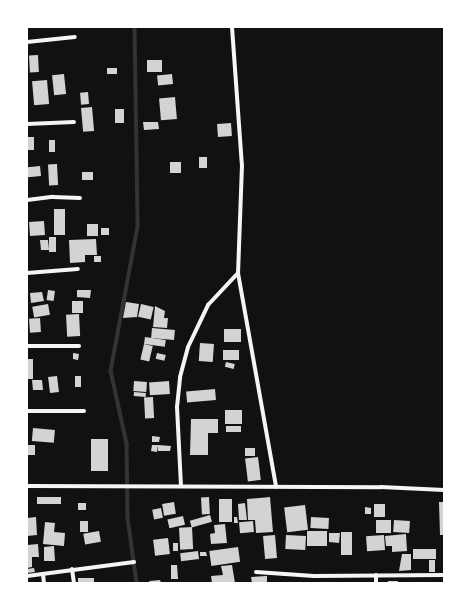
<!DOCTYPE html>
<style>
body{margin:0}
#map{position:relative;width:471px;height:610px;overflow:hidden;background:#111;font-family:Overpass,sans-serif}
div>[style]{position:absolute}
.stream>*{height:3.5px;margin:-1.75px;padding:0 1.75px;transform-origin:1.75px;border-radius:1.75px;background:#333}
.building>*{inset:0;background:#d3d3d3;transform-origin:0 0}
.minor>*{height:4px;margin:-2px;padding:0 2px;transform-origin:2px;border-radius:2px;background:#f5f5f5}
span{translate:-50% -50%;white-space:nowrap;text-align:center;line-height:1.15;-webkit-text-stroke:3px #fff;paint-order:stroke}
.frame{position:absolute;inset:0;border:28px solid #fff;pointer-events:none}
</style>
<div id="map">
<div class="stream">
<div style="left:135px;top:27px;width:200px;rotate:89.1deg"></div>
<div style="left:138px;top:227px;width:147px;rotate:100.6deg"></div>
<div style="left:111px;top:371px;width:75px;rotate:77.6deg"></div>
<div style="left:127px;top:444px;width:74px;rotate:89.2deg"></div>
<div style="left:128px;top:518px;width:66px;rotate:82.1deg"></div>
</div>
<div class="building">
<div style="left:38px;top:55px;width:17px;height:9px;rotate:87deg"></div>
<div style="left:147px;top:60px;width:15px;height:12px"></div>
<div style="left:117px;top:68px;width:6px;height:10px;rotate:90deg"></div>
<div style="left:64px;top:74px;width:20px;height:12px;rotate:84deg"></div>
<div style="left:172px;top:74px;width:10px;height:15px;rotate:84deg"></div>
<div style="left:47px;top:80px;width:24px;height:15px;rotate:85deg"></div>
<div style="left:88px;top:92px;width:12px;height:8px;rotate:85deg"></div>
<div style="left:175px;top:97px;width:22px;height:16px;rotate:85deg"></div>
<div style="left:92px;top:107px;width:24px;height:11px;rotate:85deg"></div>
<div style="left:115px;top:109px;width:9px;height:14px"></div>
<div style="clip-path:polygon(143px 122px,158px 122px,159px 129px,144px 130px)"></div>
<div style="left:231px;top:123px;width:13px;height:14px;rotate:86deg"></div>
<div style="left:27px;top:137px;width:7px;height:13px"></div>
<div style="left:49px;top:140px;width:6px;height:12px"></div>
<div style="left:199px;top:157px;width:8px;height:11px"></div>
<div style="left:170px;top:162px;width:11px;height:11px"></div>
<div style="left:57px;top:164px;width:21px;height:9px;rotate:87deg"></div>
<div style="left:40px;top:166px;width:10px;height:13px;rotate:84deg"></div>
<div style="left:82px;top:172px;width:11px;height:8px"></div>
<div style="left:54px;top:209px;width:11px;height:26px"></div>
<div style="left:44px;top:221px;width:14px;height:15px;rotate:86deg"></div>
<div style="left:87px;top:224px;width:11px;height:12px"></div>
<div style="left:101px;top:228px;width:8px;height:7px"></div>
<div style="left:49px;top:237px;width:7px;height:15px"></div>
<div style="clip-path:polygon(96px 239px,97px 255px,85px 255px,85px 262px,70px 263px,69px 240px)"></div>
<div style="clip-path:polygon(40px 240px,48px 240px,49px 250px,41px 250px)"></div>
<div style="left:94px;top:256px;width:7px;height:6px"></div>
<div style="left:48px;top:290px;width:7px;height:10px;rotate:8deg"></div>
<div style="clip-path:polygon(77px 290px,91px 290px,90px 298px,77px 297px)"></div>
<div style="clip-path:polygon(42px 292px,44px 301px,31px 303px,30px 293px)"></div>
<div style="left:72px;top:301px;width:11px;height:12px"></div>
<div style="clip-path:polygon(126px 302px,139px 304px,137px 317px,123px 318px)"></div>
<div style="left:48px;top:304px;width:11px;height:16px;rotate:80deg"></div>
<div style="left:141px;top:304px;width:13px;height:13px;rotate:13deg"></div>
<div style="clip-path:polygon(155px 306px,165px 311px,164px 318px,168px 318px,167px 328px,153px 327px)"></div>
<div style="left:79px;top:314px;width:22px;height:13px;rotate:87deg"></div>
<div style="left:40px;top:318px;width:14px;height:11px;rotate:86deg"></div>
<div style="left:152px;top:328px;width:23px;height:10px;rotate:5deg"></div>
<div style="left:224px;top:329px;width:17px;height:13px"></div>
<div style="left:145px;top:337px;width:21px;height:7px;rotate:8deg"></div>
<div style="left:200px;top:343px;width:14px;height:18px;rotate:4deg"></div>
<div style="left:144px;top:344px;width:9px;height:16px;rotate:13deg"></div>
<div style="left:223px;top:350px;width:16px;height:10px"></div>
<div style="clip-path:polygon(73px 353px,79px 354px,78px 360px,73px 359px)"></div>
<div style="left:157px;top:353px;width:9px;height:6px;rotate:13deg"></div>
<div style="left:27px;top:359px;width:6px;height:20px"></div>
<div style="left:226px;top:362px;width:9px;height:5px;rotate:13deg"></div>
<div style="left:57px;top:376px;width:16px;height:9px;rotate:83deg"></div>
<div style="left:75px;top:376px;width:6px;height:11px"></div>
<div style="clip-path:polygon(32px 380px,42px 380px,43px 390px,33px 390px)"></div>
<div style="left:134px;top:381px;width:13px;height:10px;rotate:4deg"></div>
<div style="left:169px;top:381px;width:13px;height:20px;rotate:86deg"></div>
<div style="left:215px;top:389px;width:11px;height:29px;rotate:85deg"></div>
<div style="left:134px;top:392px;width:12px;height:4px;rotate:5deg"></div>
<div style="left:153px;top:397px;width:21px;height:9px;rotate:87deg"></div>
<div style="left:225px;top:410px;width:17px;height:14px"></div>
<div style="clip-path:polygon(191px 419px,218px 419px,218px 433px,208px 433px,208px 455px,190px 455px)"></div>
<div style="left:241px;top:426px;width:6px;height:15px;rotate:90deg"></div>
<div style="left:33px;top:428px;width:22px;height:13px;rotate:5deg"></div>
<div style="clip-path:polygon(152px 436px,160px 437px,159px 442px,152px 442px)"></div>
<div style="left:91px;top:439px;width:17px;height:32px"></div>
<div style="left:27px;top:445px;width:8px;height:10px"></div>
<div style="clip-path:polygon(152px 445px,158px 445px,157px 452px,151px 451px)"></div>
<div style="clip-path:polygon(158px 445px,171px 446px,170px 451px,158px 451px)"></div>
<div style="left:255px;top:448px;width:8px;height:10px;rotate:90deg"></div>
<div style="left:258px;top:457px;width:23px;height:13px;rotate:83deg"></div>
<div style="left:61px;top:497px;width:7px;height:24px;rotate:90deg"></div>
<div style="left:209px;top:497px;width:17px;height:8px;rotate:87deg"></div>
<div style="clip-path:polygon(270px 497px,273px 532px,256px 533px,255px 520px,248px 520px,247px 499px)"></div>
<div style="left:219px;top:499px;width:13px;height:23px"></div>
<div style="left:174px;top:502px;width:12px;height:12px;rotate:81deg"></div>
<div style="clip-path:polygon(439px 502px,444px 502px,444px 535px,440px 535px)"></div>
<div style="left:78px;top:503px;width:8px;height:7px"></div>
<div style="clip-path:polygon(245px 503px,247px 520px,239px 520px,238px 504px)"></div>
<div style="left:385px;top:504px;width:13px;height:11px;rotate:90deg"></div>
<div style="left:305px;top:505px;width:25px;height:21px;rotate:83deg"></div>
<div style="clip-path:polygon(365px 507px,371px 508px,371px 514px,365px 514px)"></div>
<div style="left:161px;top:508px;width:10px;height:9px;rotate:79deg"></div>
<div style="left:210px;top:515px;width:7px;height:21px;rotate:74deg"></div>
<div style="left:183px;top:516px;width:9px;height:16px;rotate:77deg"></div>
<div style="clip-path:polygon(36px 517px,37px 535px,27px 536px,27px 518px)"></div>
<div style="clip-path:polygon(234px 517px,237px 517px,238px 523px,234px 523px)"></div>
<div style="left:311px;top:517px;width:18px;height:11px;rotate:3deg"></div>
<div style="left:376px;top:520px;width:15px;height:13px"></div>
<div style="left:394px;top:520px;width:16px;height:12px;rotate:4deg"></div>
<div style="left:80px;top:521px;width:8px;height:11px"></div>
<div style="left:253px;top:521px;width:11px;height:14px;rotate:85deg"></div>
<div style="clip-path:polygon(45px 522px,55px 523px,54px 532px,65px 533px,64px 546px,43px 544px)"></div>
<div style="clip-path:polygon(225px 524px,227px 543px,211px 544px,210px 534px,215px 533px,214px 525px)"></div>
<div style="left:192px;top:527px;width:22px;height:13px;rotate:87deg"></div>
<div style="left:99px;top:531px;width:11px;height:16px;rotate:80deg"></div>
<div style="left:307px;top:531px;width:20px;height:15px"></div>
<div style="left:341px;top:532px;width:11px;height:23px"></div>
<div style="clip-path:polygon(329px 533px,340px 533px,339px 543px,329px 542px)"></div>
<div style="clip-path:polygon(406px 534px,407px 551px,392px 552px,392px 546px,386px 546px,385px 536px)"></div>
<div style="left:275px;top:535px;width:23px;height:12px;rotate:85deg"></div>
<div style="left:286px;top:535px;width:20px;height:14px;rotate:3deg"></div>
<div style="left:384px;top:535px;width:15px;height:18px;rotate:86deg"></div>
<div style="left:168px;top:538px;width:16px;height:15px;rotate:83deg"></div>
<div style="left:173px;top:543px;width:5px;height:8px"></div>
<div style="clip-path:polygon(38px 544px,39px 557px,32px 557px,32px 567px,27px 568px,27px 545px)"></div>
<div style="clip-path:polygon(54px 546px,55px 561px,44px 561px,44px 547px)"></div>
<div style="left:238px;top:547px;width:15px;height:29px;rotate:82deg"></div>
<div style="left:436px;top:549px;width:10px;height:23px;rotate:90deg"></div>
<div style="left:198px;top:551px;width:8px;height:18px;rotate:83deg"></div>
<div style="clip-path:polygon(200px 552px,206px 552px,207px 556px,200px 556px)"></div>
<div style="clip-path:polygon(402px 554px,411px 554px,411px 570px,399px 571px)"></div>
<div style="left:429px;top:560px;width:6px;height:12px"></div>
<div style="clip-path:polygon(171px 565px,177px 565px,178px 579px,171px 579px)"></div>
<div style="clip-path:polygon(232px 565px,235px 583px,212px 583px,211px 576px,223px 575px,221px 566px)"></div>
<div style="clip-path:polygon(34px 568px,35px 572px,27px 573px,27px 569px)"></div>
<div style="clip-path:polygon(267px 576px,267px 583px,252px 583px,251px 577px)"></div>
<div style="left:78px;top:578px;width:16px;height:5px"></div>
<div style="clip-path:polygon(160px 580px,161px 583px,150px 583px,149px 581px)"></div>
<div style="left:388px;top:581px;width:10px;height:2px"></div>
</div>
<div class="minor">
<div style="left:232px;top:27px;width:138px;rotate:85.9deg"></div>
<div style="left:242px;top:165px;width:108px;rotate:92.1deg"></div>
<div style="left:238px;top:273px;width:217px;rotate:79.9deg"></div>
<div style="left:27px;top:42px;width:48px;rotate:-5.9deg"></div>
<div style="left:27px;top:124px;width:47px;rotate:-2.4deg"></div>
<div style="left:27px;top:200px;width:26px;rotate:-7deg"></div>
<div style="left:53px;top:197px;width:27px;rotate:2deg"></div>
<div style="left:27px;top:273px;width:51px;rotate:-4.5deg"></div>
<div style="left:27px;top:346px;width:52px"></div>
<div style="left:27px;top:411px;width:57px"></div>
<div style="left:27px;top:486px;width:354px;rotate:0.2deg"></div>
<div style="left:381px;top:487px;width:63px;rotate:2.7deg"></div>
<div style="left:181px;top:486px;width:79px;rotate:-92.9deg"></div>
<div style="left:177px;top:407px;width:30px;rotate:-84deg"></div>
<div style="left:180px;top:377px;width:31px;rotate:-75deg"></div>
<div style="left:188px;top:347px;width:47px;rotate:-64.5deg"></div>
<div style="left:208px;top:305px;width:44px;rotate:-46.8deg"></div>
<div style="left:72px;top:569px;width:14px;rotate:82deg"></div>
<div style="left:256px;top:572px;width:58px;rotate:3.9deg"></div>
<div style="left:314px;top:576px;width:130px;rotate:-0.4deg"></div>
<div style="left:43px;top:574px;width:9px;rotate:84deg"></div>
<div style="left:376px;top:575px;width:8px;rotate:90deg"></div>
<div style="left:27px;top:576px;width:108px;rotate:-7.5deg"></div>
</div>
<div class="frame"></div>
</div>
